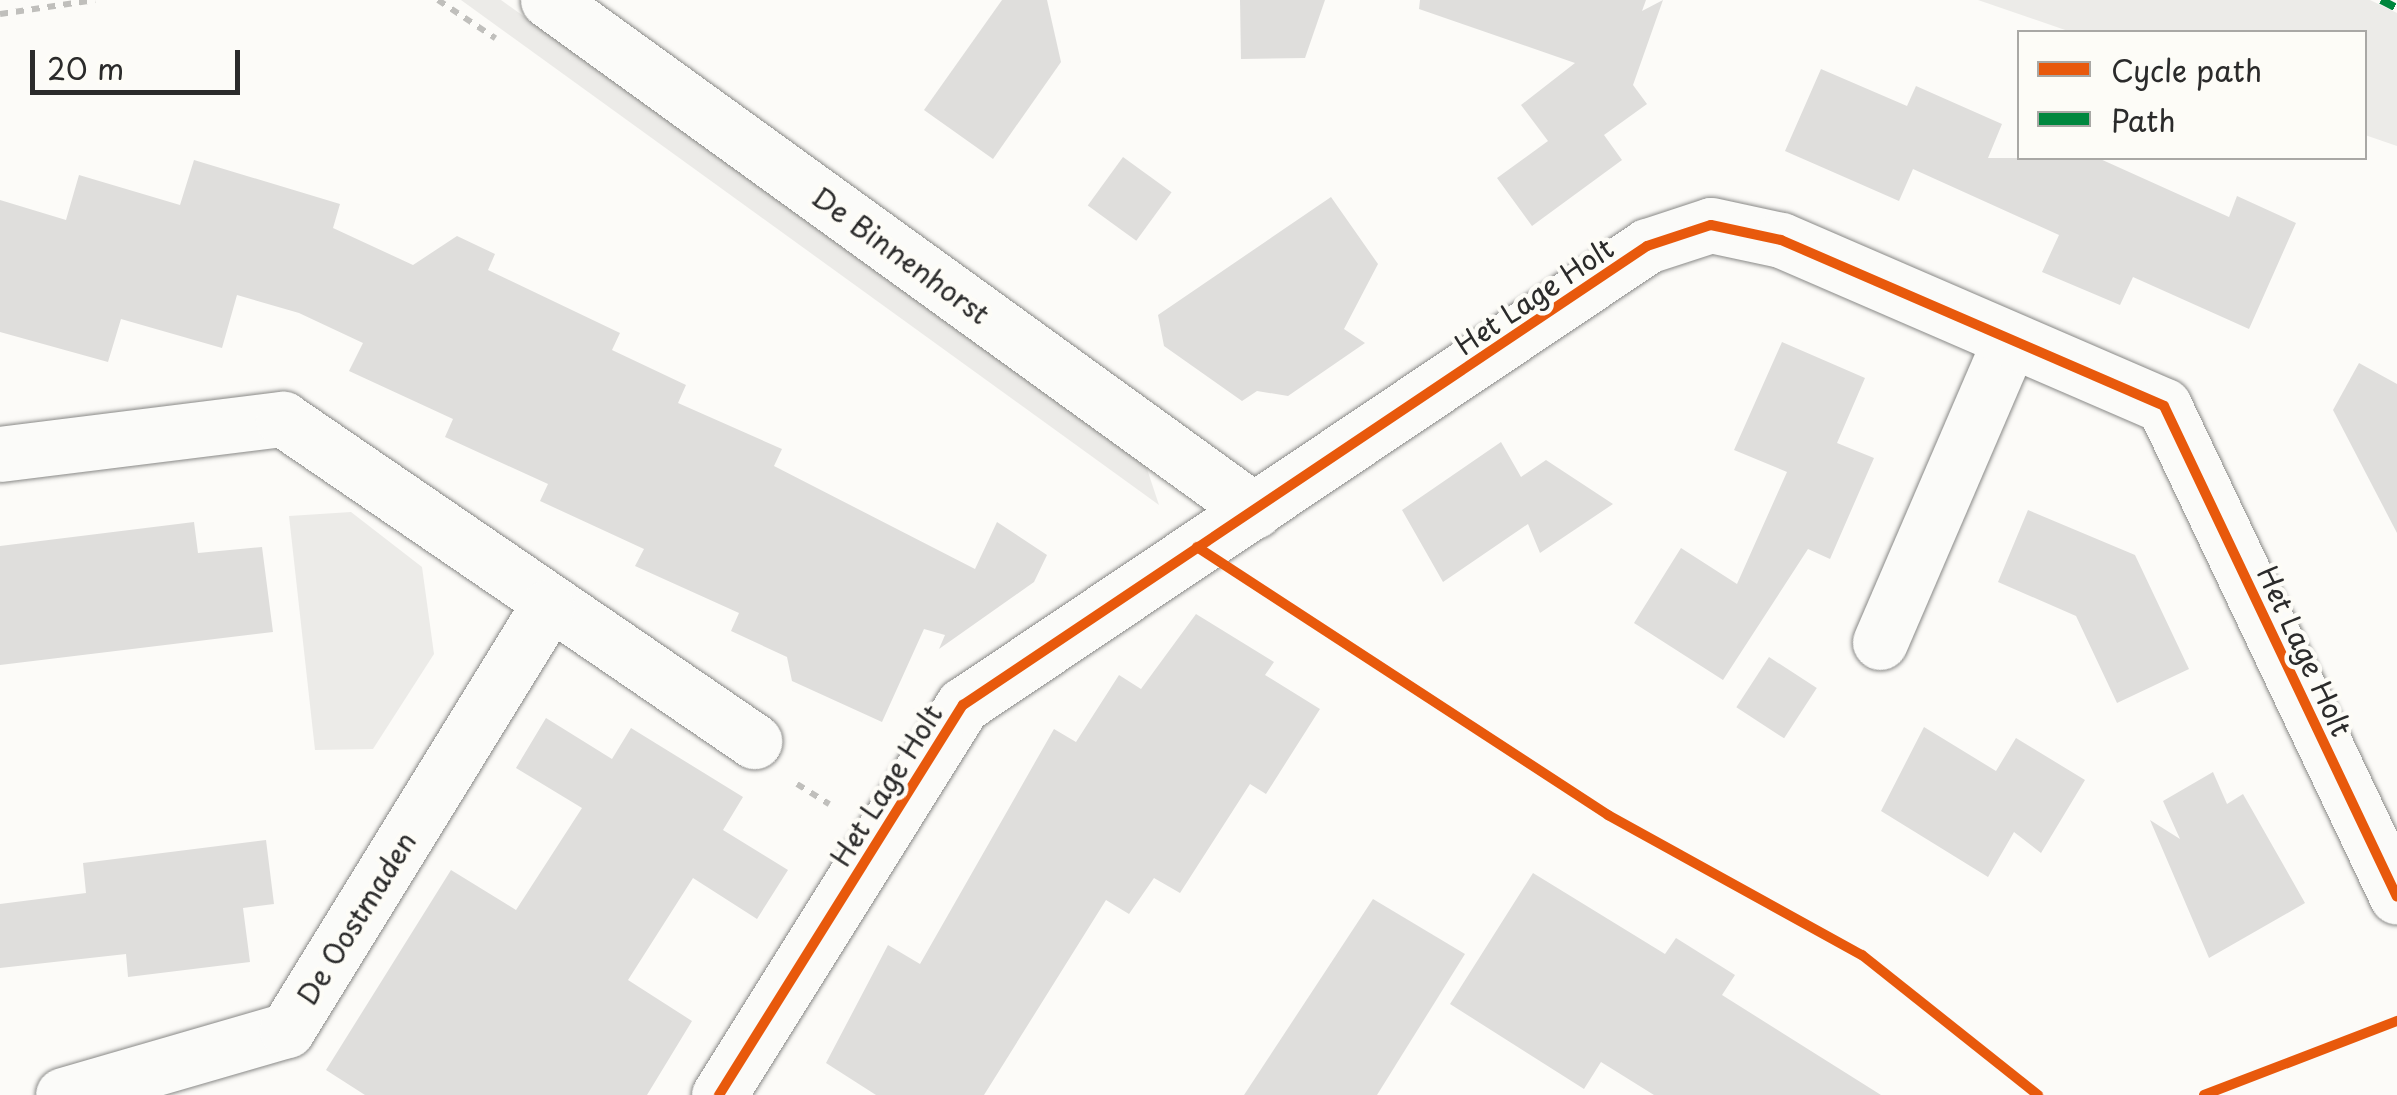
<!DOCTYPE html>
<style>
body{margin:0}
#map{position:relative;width:2397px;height:1095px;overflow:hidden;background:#fcfbf8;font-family:"Playpen Sans",sans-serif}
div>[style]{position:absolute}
.green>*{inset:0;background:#ecebe8}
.building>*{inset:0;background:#dfdedc;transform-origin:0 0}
.path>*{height:6px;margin-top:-3px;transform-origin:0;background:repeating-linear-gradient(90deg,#c0bfbc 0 8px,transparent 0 16px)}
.roads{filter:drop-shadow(0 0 2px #898987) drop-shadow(0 0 2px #898987)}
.minor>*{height:55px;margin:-27.5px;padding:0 27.5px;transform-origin:27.5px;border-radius:27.5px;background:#fbfbf9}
.quiet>*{height:8px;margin-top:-4px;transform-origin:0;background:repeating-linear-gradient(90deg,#00873e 0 15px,transparent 0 23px)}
.cycleway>*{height:10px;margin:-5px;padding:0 5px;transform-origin:5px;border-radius:5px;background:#e8590c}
span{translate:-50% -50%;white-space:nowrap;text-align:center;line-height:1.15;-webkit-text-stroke:9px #fdfcf7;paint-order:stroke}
.street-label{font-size:28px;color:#2b2b2b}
.legend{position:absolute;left:2017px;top:30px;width:350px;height:130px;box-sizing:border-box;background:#fdfcf7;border:2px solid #a9a8a5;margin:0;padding:12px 18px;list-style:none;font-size:30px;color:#2b2b2b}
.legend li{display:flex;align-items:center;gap:20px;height:50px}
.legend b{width:50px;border:2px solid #a9a8a5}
.scale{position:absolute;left:30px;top:50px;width:210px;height:45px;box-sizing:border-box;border:5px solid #2b2b2b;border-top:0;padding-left:12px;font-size:30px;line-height:35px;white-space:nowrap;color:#2b2b2b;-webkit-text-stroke:8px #fdfcf7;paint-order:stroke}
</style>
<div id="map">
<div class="green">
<div style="clip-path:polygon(461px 0,501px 0,1144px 460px,1159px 505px)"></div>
<div style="clip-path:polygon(1978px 0,2370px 0,2397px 13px,2397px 146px,2365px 135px,2364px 32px,2071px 32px)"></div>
<div style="clip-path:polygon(351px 512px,422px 567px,434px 654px,373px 749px,315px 750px,289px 516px)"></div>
</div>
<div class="building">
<div style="clip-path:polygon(1002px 0,1047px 0,1061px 62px,993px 159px,924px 110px)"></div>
<div style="clip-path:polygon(1240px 0,1325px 0,1305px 58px,1241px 59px)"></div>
<div style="clip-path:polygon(1420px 0,1646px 0,1642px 11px,1663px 0,1633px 85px,1647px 104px,1604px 135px,1622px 160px,1532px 226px,1497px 178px,1548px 141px,1521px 105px,1575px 63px,1419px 9px)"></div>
<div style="clip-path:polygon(1821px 69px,1907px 106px,1916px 86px,2002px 124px,1988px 158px,2098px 158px,2229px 217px,2237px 196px,2296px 223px,2249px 329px,2133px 277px,2120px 305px,2042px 272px,2059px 235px,1913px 169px,1899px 201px,1785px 151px)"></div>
<div style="left:1123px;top:157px;width:60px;height:60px;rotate:36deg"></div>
<div style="clip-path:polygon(194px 160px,340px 204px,333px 228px,413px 265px,457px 236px,495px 254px,488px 270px,620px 333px,612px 350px,686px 385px,678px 403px,782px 449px,774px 466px,975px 569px,997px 522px,1047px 555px,1034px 582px,939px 649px,945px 635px,924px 629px,882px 722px,792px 681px,787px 657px,731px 631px,739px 613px,635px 566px,644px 549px,540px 501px,548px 484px,445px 437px,453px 419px,349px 371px,363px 343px,299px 313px,237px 295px,222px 348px,121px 319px,108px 362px,0 332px,0 200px,66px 220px,79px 175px,180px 205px)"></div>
<div style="clip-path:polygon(1331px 197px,1378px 264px,1344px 329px,1365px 343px,1288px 396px,1257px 391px,1242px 401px,1164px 346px,1158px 315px)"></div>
<div style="clip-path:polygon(1782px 342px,1865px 378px,1837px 443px,1874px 458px,1830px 559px,1808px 549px,1723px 680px,1634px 623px,1681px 548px,1737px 584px,1787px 472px,1734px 450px)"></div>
<div style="clip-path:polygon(2359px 363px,2397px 384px,2397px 533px,2333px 410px)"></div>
<div style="clip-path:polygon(1501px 442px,1521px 477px,1546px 460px,1613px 504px,1540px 553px,1528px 524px,1443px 582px,1402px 510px)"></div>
<div style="clip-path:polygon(2028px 510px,2135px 555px,2189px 669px,2117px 703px,2076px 616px,1998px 582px)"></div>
<div style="clip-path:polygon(194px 522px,198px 553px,262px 547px,273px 632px,0 665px,0 546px)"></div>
<div style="clip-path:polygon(1196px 614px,1274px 662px,1265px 675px,1320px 709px,1266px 794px,1250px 784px,1180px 893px,1154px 878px,1129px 914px,1106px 900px,984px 1095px,876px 1095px,826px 1063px,888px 945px,920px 964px,1054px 729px,1076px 742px,1119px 675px,1141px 689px)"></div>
<div style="left:1769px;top:657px;width:57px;height:60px;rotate:33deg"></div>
<div style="clip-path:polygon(546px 718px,612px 759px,631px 728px,743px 797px,723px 830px,788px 870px,757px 919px,693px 878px,628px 980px,692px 1021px,647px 1095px,365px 1095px,326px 1070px,451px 870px,516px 910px,582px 808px,516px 768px)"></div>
<div style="clip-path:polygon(1924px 727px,1996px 771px,2016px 738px,2085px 780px,2041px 853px,2014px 832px,1988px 877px,1881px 811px)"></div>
<div style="clip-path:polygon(2213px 772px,2227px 804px,2243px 794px,2305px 903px,2209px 958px,2150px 820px,2180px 839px,2163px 801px)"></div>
<div style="clip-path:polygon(266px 840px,274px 904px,243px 908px,250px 962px,128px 977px,126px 954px,0 968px,0 904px,86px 893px,83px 863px)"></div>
<div style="clip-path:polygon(1533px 873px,1665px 954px,1676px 938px,1735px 975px,1722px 995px,1881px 1095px,1654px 1095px,1601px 1062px,1584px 1089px,1450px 1004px)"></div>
<div style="clip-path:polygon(1373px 899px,1465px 954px,1377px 1095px,1244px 1095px)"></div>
</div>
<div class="path">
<div style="left:438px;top:0;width:69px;rotate:33.7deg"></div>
<div style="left:0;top:14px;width:96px;rotate:-8.4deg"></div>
<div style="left:797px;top:784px;width:38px;rotate:32deg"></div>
</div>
<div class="roads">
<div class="minor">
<div style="left:548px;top:0;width:872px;rotate:35.86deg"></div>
<div style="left:0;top:454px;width:285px;rotate:-7.1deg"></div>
<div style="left:283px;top:419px;width:571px;rotate:34.36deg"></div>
<div style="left:1880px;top:642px;width:327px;rotate:-66.7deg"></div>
<div style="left:63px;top:1095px;width:233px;rotate:-16.2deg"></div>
<div style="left:287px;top:1030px;width:496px;rotate:-58.4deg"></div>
<div style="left:719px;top:1095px;width:460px;rotate:-58deg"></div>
<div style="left:963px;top:705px;width:824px;rotate:-33.86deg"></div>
<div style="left:1647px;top:246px;width:67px;rotate:-18.2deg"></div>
<div style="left:1711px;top:225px;width:72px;rotate:12.1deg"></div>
<div style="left:1781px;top:240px;width:417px;rotate:23.4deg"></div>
<div style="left:2164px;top:406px;width:543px;rotate:64.61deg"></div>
</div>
</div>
<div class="quiet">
<div style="left:2381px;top:0;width:18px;rotate:27deg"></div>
</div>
<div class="cycleway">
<div style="left:1197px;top:547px;width:491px;rotate:33.1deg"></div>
<div style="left:1608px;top:815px;width:290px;rotate:28.9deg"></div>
<div style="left:1862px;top:955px;width:225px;rotate:38.5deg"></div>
<div style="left:719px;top:1095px;width:460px;rotate:-58deg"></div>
<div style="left:963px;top:705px;width:824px;rotate:-33.86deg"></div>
<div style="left:1647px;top:246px;width:67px;rotate:-18.2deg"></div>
<div style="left:1711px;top:225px;width:72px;rotate:12.1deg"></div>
<div style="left:1781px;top:240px;width:417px;rotate:23.4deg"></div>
<div style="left:2164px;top:406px;width:543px;rotate:64.61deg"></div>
<div style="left:2204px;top:1095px;width:207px;rotate:-21deg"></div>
</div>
<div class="street-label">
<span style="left:901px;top:255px;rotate:36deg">De Binnenhorst</span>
<span style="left:1534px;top:296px;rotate:-34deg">Het Lage Holt</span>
<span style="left:2305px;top:651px;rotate:65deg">Het Lage Holt</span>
<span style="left:886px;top:785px;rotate:-58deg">Het Lage Holt</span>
<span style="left:356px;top:918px;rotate:-58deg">De Oostmaden</span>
</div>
<ul class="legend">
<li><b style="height:12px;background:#e8590c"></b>Cycle path</li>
<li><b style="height:12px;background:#00873e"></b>Path</li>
</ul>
<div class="scale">20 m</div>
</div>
